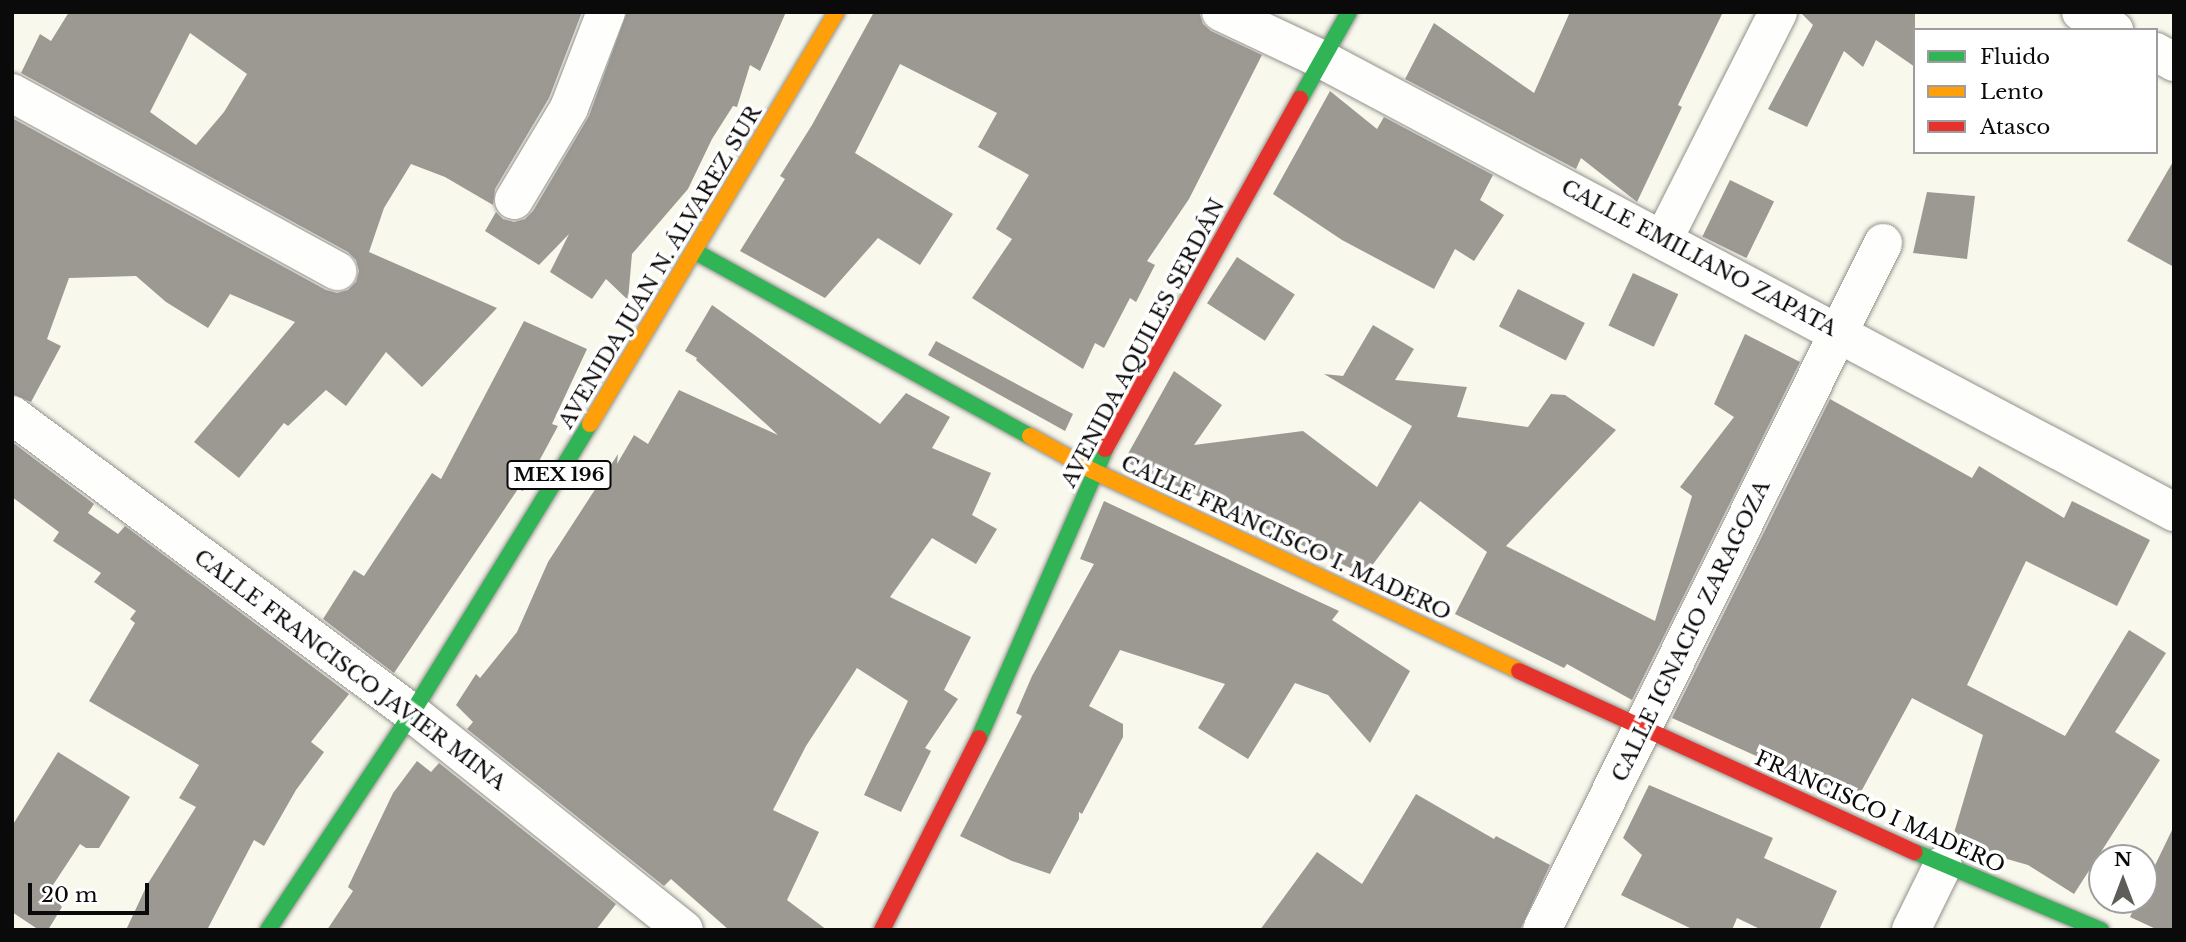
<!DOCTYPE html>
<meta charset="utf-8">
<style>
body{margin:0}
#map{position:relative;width:2186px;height:942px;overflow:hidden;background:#f9f8ed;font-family:"Libre Baskerville",serif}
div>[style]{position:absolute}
.building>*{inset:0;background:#9c9993;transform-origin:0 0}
.roads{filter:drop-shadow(0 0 2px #92918c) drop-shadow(0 0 2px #92918c)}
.street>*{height:38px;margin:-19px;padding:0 19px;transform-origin:19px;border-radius:19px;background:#fefefc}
.fast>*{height:16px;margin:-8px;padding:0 8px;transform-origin:8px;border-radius:8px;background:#30b455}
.slow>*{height:16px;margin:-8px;padding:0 8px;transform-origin:8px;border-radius:8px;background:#ff9f0a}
.jam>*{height:16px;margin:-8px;padding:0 8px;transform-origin:8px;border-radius:8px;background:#e5322d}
span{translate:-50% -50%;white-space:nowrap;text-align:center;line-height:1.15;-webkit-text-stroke:7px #fff;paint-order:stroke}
.shield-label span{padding:2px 5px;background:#fff;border:2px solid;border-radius:5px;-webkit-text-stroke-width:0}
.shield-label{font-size:19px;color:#0a0a0a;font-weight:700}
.street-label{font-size:21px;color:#0a0a0a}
.frame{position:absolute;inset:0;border:14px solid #0a0a0a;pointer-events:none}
.legend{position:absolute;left:1913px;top:28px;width:245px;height:126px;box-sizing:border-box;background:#fff;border:2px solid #9d9d9d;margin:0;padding:9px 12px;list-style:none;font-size:21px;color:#0a0a0a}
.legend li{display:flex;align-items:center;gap:14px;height:35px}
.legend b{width:35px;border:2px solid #9d9d9d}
.north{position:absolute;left:2088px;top:844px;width:70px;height:70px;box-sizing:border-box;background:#fff;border:2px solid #9d9d9d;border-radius:50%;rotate:0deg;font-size:19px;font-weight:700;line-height:28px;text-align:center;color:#0a0a0a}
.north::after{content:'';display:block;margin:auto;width:24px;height:32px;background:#5e5d59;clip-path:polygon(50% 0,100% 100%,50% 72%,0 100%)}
.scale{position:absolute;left:28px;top:883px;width:121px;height:32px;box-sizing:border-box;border:4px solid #0a0a0a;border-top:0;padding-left:9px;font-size:21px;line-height:24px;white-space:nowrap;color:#0a0a0a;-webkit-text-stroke:5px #fff;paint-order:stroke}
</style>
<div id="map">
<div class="building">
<div style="clip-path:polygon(evenodd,69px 12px,582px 12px,549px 98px,495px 189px,493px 205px,445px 177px,411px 164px,384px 208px,369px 252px,497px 308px,422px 387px,386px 352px,346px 406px,326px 390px,288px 426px,284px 423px,239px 478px,194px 442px,295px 322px,230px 294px,208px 328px,166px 302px,136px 276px,69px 278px,47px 339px,61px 346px,31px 402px,12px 394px,12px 118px,326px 290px,337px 293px,348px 290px,356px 282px,359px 271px,356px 260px,348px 252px,21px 73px,40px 34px,51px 41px,69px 12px,190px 33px,247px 74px,224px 112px,196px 145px,150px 112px,190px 33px)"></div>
<div style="clip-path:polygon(627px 12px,786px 12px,760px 71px,750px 65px,737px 107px,733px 106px,712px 139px,688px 189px,632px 254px,628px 300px,606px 279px,592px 299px,550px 272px,569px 234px,539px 265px,485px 231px,496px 212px,503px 219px,514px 222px,525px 219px,533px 211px,589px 116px)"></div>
<div style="clip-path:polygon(874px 12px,1199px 12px,1203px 24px,1211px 31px,1262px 55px,1189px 199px,1147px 261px,1155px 265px,1136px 302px,1130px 298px,1104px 348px,1095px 343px,1083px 369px,972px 298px,1012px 239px,996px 229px,1029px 175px,978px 147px,997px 113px,900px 64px,855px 153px,953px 214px,920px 265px,878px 238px,825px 298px,740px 251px,785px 179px,780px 176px,812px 125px)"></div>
<div style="clip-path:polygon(1570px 12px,1723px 12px,1678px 105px,1682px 107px,1637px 202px,1581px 158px,1576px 169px,1405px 79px,1434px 23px,1534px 93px)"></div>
<div style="clip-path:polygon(1800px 12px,1915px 12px,1915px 67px,1876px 40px,1863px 67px,1844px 51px,1807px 127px,1768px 109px,1813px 25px)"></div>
<div style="clip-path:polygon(1330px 91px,1377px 129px,1384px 117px,1493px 175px,1480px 200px,1504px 215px,1474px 261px,1455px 249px,1434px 289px,1342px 240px,1273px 194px)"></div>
<div style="clip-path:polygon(2174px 160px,2174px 267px,2127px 241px)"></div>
<div style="left:1730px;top:180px;width:49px;height:63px;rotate:26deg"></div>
<div style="clip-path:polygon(1927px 192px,1975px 196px,1967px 259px,1913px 253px)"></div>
<div style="left:1237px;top:257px;width:69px;height:55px;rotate:33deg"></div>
<div style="left:1633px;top:273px;width:50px;height:58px;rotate:25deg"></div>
<div style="left:1518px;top:289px;width:75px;height:42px;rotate:27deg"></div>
<div style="clip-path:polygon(712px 305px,880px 424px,906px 393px,950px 417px,932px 448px,991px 473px,972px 515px,997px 529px,976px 564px,932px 538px,890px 597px,971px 637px,944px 690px,958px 699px,925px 748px,931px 751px,901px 812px,864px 795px,908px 701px,857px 668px,806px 746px,773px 810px,819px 832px,787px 900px,827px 930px,729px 930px,671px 879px,664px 886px,467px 729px,473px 722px,456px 705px,476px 674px,480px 678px,517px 632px,548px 562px,618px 454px,617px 464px,634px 435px,648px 444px,679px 390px,778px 435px,696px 360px,697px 358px,685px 351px)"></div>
<div style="clip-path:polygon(524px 321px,587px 349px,552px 424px,558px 426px,523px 491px,518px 489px,394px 673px,323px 619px,354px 570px,364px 576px,432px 473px,441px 479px)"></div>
<div style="clip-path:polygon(1373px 325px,1414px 349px,1395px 380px,1467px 387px,1457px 417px,1528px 427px,1551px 394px,1565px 395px,1616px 430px,1506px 546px,1655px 621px,1692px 496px,1680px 487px,1734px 417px,1714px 404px,1745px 334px,1800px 362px,1632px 700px,1567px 664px,1564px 668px,1455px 614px,1487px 552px,1420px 501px,1365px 575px,1124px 461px,1174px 371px,1222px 405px,1194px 445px,1303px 431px,1377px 487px,1412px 426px,1324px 374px,1343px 376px)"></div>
<div style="clip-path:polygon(936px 341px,1073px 414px,1065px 431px,928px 355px)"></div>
<div style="clip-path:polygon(1830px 399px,1972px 478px,1979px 466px,2064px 518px,2072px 501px,2150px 540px,2117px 606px,2026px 561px,1967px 685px,2065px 736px,2129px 630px,2166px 653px,2115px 732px,2160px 760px,2074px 894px,2028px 865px,1951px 843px,1983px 735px,1912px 698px,1856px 801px,1672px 718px)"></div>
<div style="clip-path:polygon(12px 442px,94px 504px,88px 513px,118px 534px,125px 526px,349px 694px,311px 742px,324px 752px,296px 790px,264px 846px,254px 840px,207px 930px,126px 930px,147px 885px,196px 807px,179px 798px,199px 765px,89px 701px,135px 623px,130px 619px,136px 611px,94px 582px,101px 573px,53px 541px,59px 532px,12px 497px)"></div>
<div style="clip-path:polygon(1104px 501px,1339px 611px,1332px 620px,1410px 671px,1370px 743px,1328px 695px,1295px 683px,1248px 759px,1198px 728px,1225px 684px,1120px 650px,1089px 706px,1123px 724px,1123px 737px,1082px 814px,1079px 812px,1079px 819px,1050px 874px,1012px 861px,960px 836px,1022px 716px,1016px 713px,1032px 676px,1094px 564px,1080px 559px)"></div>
<div style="clip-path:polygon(58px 752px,130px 797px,99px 848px,86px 848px,80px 844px,49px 891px,62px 907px,48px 930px,39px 930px,12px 912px,12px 826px)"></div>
<div style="clip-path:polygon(417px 761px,431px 772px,439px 763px,616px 904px,596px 930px,327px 930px,353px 891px,348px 887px,393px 793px)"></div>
<div style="clip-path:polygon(1649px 785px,1773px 838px,1764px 858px,1837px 891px,1819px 930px,1762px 930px,1737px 918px,1732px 930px,1694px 930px,1621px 895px,1642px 855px,1623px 838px)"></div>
<div style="clip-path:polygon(1416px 794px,1494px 839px,1496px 836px,1550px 865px,1520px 930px,1260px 930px,1317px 852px,1362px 884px)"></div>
<div style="clip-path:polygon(2174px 826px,2174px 930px,2158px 930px,2130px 917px,2138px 900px,2144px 900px,2144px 888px)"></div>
</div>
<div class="roads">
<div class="street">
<div style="left:1221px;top:12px;width:113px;rotate:25.2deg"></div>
<div style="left:1323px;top:60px;width:964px;rotate:27.97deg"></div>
<div style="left:2081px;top:12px;width:38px;rotate:29deg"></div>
<div style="left:2156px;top:52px;width:21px;rotate:29deg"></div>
<div style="left:12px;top:93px;width:371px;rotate:28.7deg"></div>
<div style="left:514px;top:200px;width:107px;rotate:-59.1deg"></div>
<div style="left:569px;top:108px;width:103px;rotate:-68.9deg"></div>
<div style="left:1663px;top:240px;width:255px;rotate:-63.2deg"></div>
<div style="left:12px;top:415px;width:499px;rotate:36.7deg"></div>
<div style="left:412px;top:713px;width:348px;rotate:38.6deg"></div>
<div style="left:1542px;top:930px;width:767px;rotate:-63.6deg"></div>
<div style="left:1911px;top:930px;width:72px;rotate:-63.8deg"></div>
</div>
<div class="fast">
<div style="left:1300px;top:99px;width:100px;rotate:-60.6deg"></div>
<div style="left:696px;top:252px;width:381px;rotate:28.9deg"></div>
<div style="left:979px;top:738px;width:315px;rotate:-66.4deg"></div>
<div style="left:1915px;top:852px;width:202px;rotate:22.8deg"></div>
<div style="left:268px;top:930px;width:260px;rotate:-56.4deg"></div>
<div style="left:412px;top:713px;width:339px;rotate:-58.4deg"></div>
</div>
<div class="slow">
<div style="left:590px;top:424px;width:480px;rotate:-59.1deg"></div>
<div style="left:1030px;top:436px;width:72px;rotate:29.1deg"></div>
<div style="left:1093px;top:471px;width:471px;rotate:25.1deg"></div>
</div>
<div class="jam">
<div style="left:1105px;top:449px;width:401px;rotate:-60.9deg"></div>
<div style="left:1519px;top:671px;width:435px;rotate:24.6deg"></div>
<div style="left:882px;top:930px;width:215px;rotate:-63.2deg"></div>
</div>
</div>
<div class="shield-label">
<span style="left:559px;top:475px">MEX 196</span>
</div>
<div class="street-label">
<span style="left:1699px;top:258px;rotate:28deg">CALLE EMILIANO ZAPATA</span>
<span style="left:660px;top:267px;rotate:-59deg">AVENIDA JUAN N. ÁLVAREZ SUR</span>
<span style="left:1143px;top:343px;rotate:-62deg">AVENIDA AQUILES SERDÁN</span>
<span style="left:1286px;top:538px;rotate:25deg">CALLE FRANCISCO I. MADERO</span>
<span style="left:1691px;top:631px;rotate:-64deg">CALLE IGNACIO ZARAGOZA</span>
<span style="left:350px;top:670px;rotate:37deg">CALLE FRANCISCO JAVIER MINA</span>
<span style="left:1880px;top:812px;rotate:24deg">FRANCISCO I MADERO</span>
</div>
<div class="frame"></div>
<ul class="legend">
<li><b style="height:9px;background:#30b455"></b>Fluido</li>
<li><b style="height:9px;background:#ff9f0a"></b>Lento</li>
<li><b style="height:9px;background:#e5322d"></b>Atasco</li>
</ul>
<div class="north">N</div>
<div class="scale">20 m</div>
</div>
